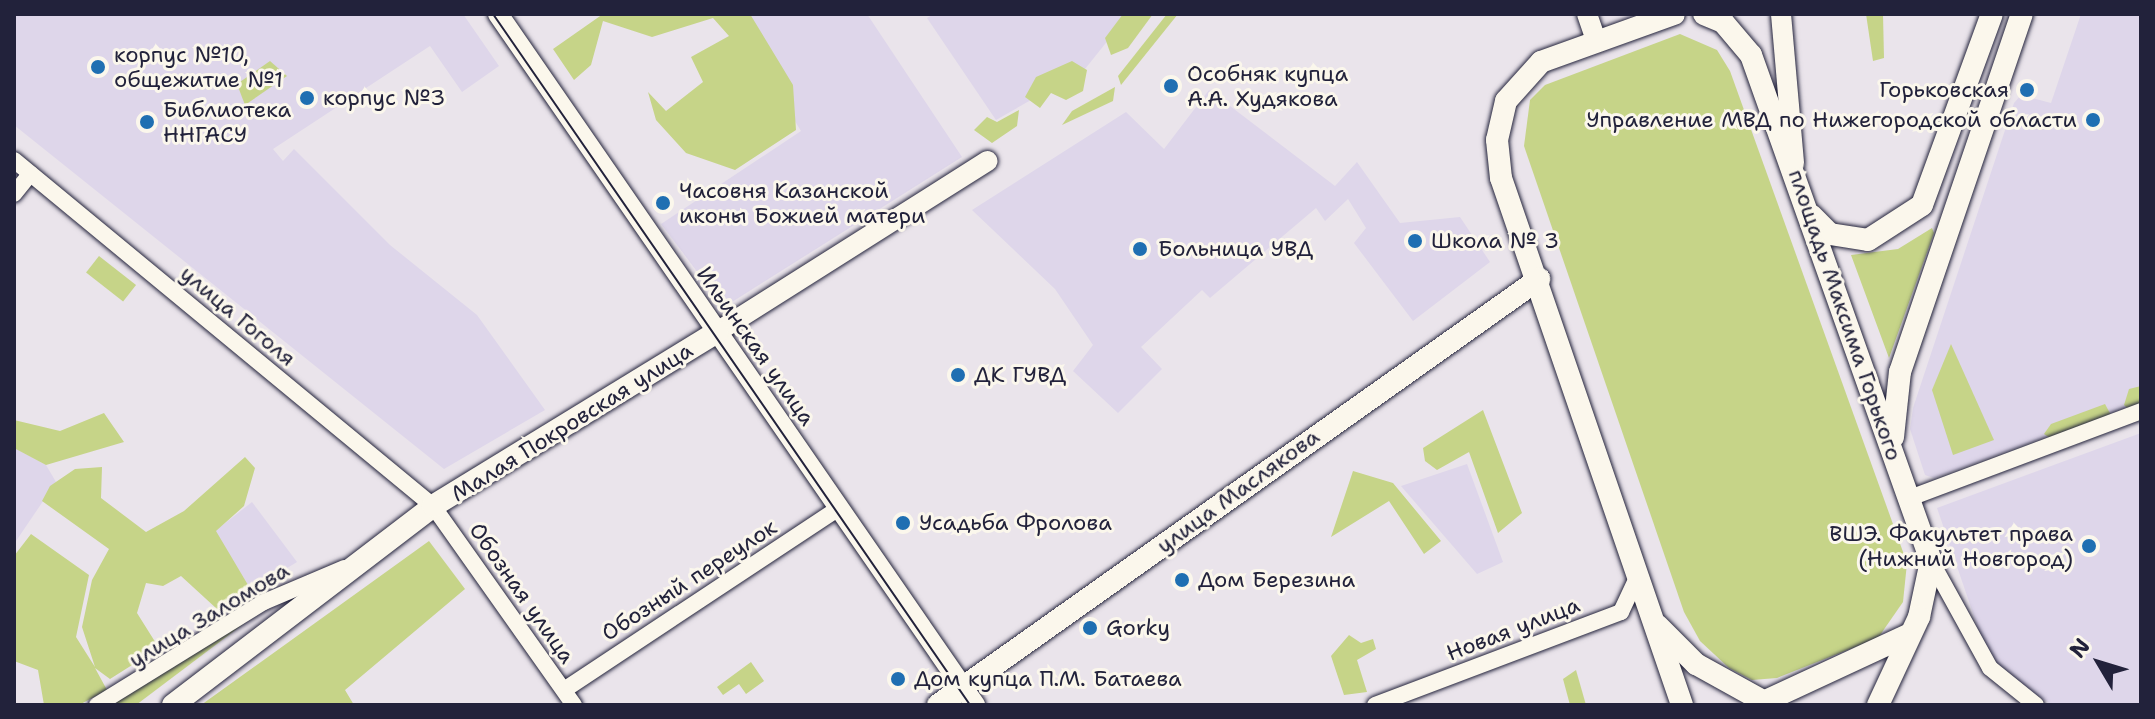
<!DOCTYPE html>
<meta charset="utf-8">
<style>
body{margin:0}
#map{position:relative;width:2155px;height:719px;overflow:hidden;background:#eae4eb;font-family:"Shantell Sans",sans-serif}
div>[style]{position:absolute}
.built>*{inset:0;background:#ded6ea}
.green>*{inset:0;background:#c6d488;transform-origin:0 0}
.roads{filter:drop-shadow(0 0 2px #22223b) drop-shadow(0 0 2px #22223b)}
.minor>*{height:16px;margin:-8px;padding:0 8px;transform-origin:8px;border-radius:8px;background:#fbf7ec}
.tertiary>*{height:20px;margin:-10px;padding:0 10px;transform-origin:10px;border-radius:10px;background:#fbf7ec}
.secondary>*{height:22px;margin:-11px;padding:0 11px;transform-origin:11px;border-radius:11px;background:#fbf7ec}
.tram>*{height:2px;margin:-1px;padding:0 1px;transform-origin:1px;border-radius:1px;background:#22223b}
.dots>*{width:22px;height:22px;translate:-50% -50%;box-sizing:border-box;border:4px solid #fbf7ec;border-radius:50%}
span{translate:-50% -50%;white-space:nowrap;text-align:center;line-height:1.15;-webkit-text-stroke:6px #fbf7ec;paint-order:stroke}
.poi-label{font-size:22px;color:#22223b}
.left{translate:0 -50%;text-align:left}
.right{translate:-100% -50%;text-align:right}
.street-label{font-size:22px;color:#22223b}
.frame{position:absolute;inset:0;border:16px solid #22223b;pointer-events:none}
.north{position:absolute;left:2059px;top:623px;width:80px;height:80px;-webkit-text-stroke:6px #fbf7ec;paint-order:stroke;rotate:308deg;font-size:22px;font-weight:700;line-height:32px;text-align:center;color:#22223b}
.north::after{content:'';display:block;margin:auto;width:28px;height:36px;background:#22223b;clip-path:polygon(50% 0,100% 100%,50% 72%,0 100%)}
</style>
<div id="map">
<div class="built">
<div style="clip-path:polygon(14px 14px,463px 14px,499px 66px,462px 92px,430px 46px,273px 149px,283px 161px,294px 149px,390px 245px,477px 315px,545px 410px,444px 469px,14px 125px)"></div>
<div style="clip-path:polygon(730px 14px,867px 14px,962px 157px,724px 307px,661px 224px,801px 131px)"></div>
<div style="clip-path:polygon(934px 14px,1129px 14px,1085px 69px,996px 120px,927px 18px)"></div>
<div style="clip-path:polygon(2081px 14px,2141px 14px,2141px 402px,1934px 478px,1925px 475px,1910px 429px,1913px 408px,2014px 103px,2021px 95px,2051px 103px)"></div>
<div style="clip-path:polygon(1209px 90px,1335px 186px,1357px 162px,1400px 223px,1460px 217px,1490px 262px,1413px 321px,1354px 243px,1366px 228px,1348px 199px,1325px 221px,1316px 208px,1210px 298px,1202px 290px,1141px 347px,1162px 369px,1118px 413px,1073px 371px,1093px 345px,1055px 289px,972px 210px,1126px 112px,1164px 149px)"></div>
<div style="clip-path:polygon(2141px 433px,2141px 705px,2052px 705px,1991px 666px,1937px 508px)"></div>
<div style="clip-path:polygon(15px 448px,46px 465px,56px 482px,14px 544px)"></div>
<div style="clip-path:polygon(1467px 464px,1503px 562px,1477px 574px,1401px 486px)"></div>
<div style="clip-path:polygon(252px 502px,297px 562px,251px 590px,215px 531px)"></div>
</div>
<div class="green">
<div style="clip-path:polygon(603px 14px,750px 14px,793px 85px,796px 130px,735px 170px,686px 153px,656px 120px,648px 92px,666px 111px,703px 82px,691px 57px,729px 36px,713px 18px,652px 37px,603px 21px,591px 65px,574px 80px,553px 49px)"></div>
<div style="clip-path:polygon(1123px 14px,1153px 14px,1128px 48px,1111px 55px,1105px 38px)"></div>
<div style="clip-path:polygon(1167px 14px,1178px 14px,1121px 85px,1118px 76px)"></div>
<div style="clip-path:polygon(1866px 14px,1883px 14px,1884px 58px,1873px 61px)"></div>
<div style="clip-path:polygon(1680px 34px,1717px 50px,1730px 71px,1907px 563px,1903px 602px,1878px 638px,1777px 678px,1752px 680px,1729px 668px,1700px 641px,1684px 612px,1524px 146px,1530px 100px,1545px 85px)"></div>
<div style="clip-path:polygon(270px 61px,287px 76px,245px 105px,237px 84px)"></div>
<div style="clip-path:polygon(1072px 61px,1087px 70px,1083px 91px,1066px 100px,1051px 93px,1040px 108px,1025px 97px,1036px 77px)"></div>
<div style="clip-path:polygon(1115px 87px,1113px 101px,1062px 125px,1072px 111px)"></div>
<div style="clip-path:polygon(1019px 110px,1017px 126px,992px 143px,974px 130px,987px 117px,997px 122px)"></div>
<div style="clip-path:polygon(1932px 228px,1934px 233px,1889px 358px,1851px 255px,1898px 249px)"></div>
<div style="left:99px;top:256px;width:47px;height:21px;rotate:38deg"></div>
<div style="clip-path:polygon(1951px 344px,1994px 440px,1953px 455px,1932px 390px)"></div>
<div style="clip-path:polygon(2141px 386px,2141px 415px,2137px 417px,2124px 405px,2129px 389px)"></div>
<div style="clip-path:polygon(2105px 404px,2112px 417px,2059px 444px,2044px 434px,2051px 424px)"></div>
<div style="clip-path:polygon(1483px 410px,1522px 513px,1498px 533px,1469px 452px,1437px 470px,1425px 461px,1423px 448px)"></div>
<div style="clip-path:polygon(104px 413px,124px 442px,46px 465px,14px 448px,14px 420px,60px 431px)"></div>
<div style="clip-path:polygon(245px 457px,255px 468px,244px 506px,216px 531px,251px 590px,217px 609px,181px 576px,163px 586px,146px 583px,137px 613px,159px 648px,110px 679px,95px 668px,107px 690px,79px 705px,44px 705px,38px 670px,14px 661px,14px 556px,31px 534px,89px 575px,76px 637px,95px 667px,82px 627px,92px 580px,109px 549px,42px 501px,50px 486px,75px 469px,102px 467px,101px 498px,146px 532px,184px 511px)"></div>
<div style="clip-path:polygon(1353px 471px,1393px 483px,1441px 541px,1424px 554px,1389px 501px,1331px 537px)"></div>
<div style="clip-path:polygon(429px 541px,465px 589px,345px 690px,354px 705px,201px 705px)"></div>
<div style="clip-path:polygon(262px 610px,136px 705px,112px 705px)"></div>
<div style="clip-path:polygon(1349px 635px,1361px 643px,1373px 639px,1376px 649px,1357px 660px,1367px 692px,1344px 695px,1331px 656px)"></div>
<div style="clip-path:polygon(751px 662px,764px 681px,746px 694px,739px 684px,723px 695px,717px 687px)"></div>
<div style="clip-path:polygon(1576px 670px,1586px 705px,1570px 705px,1563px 679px)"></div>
</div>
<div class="roads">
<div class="minor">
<div style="left:14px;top:160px;width:543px;rotate:39.55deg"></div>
<div style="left:433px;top:506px;width:244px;rotate:54.7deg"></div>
<div style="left:14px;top:194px;width:26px;rotate:-51deg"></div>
<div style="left:1910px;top:498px;width:247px;rotate:-20.6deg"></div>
<div style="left:1931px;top:561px;width:122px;rotate:61.1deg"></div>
<div style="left:1990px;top:668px;width:59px;rotate:38.8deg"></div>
<div style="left:564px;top:690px;width:330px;rotate:-33.5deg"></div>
<div style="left:97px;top:705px;width:196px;rotate:-31.7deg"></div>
<div style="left:264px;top:602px;width:87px;rotate:-23deg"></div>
<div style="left:1375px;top:705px;width:263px;rotate:-20.7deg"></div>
<div style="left:1621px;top:612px;width:38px;rotate:-65deg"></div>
</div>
<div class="tertiary">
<div style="left:498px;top:14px;width:840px;rotate:55.38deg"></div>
<div style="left:1587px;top:14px;width:28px;rotate:71deg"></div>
<div style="left:1781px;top:14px;width:150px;rotate:85deg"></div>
<div style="left:717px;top:332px;width:320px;rotate:-32.3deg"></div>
</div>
<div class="secondary">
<div style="left:1674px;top:14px;width:141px;rotate:160.2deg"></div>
<div style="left:1541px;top:62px;width:52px;rotate:131.9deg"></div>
<div style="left:1506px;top:101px;width:40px;rotate:103deg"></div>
<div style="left:1497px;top:140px;width:38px;rotate:84deg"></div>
<div style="left:1501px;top:178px;width:557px;rotate:71.04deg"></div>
<div style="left:1704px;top:14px;width:21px;rotate:23deg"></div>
<div style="left:1723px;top:22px;width:43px;rotate:49.7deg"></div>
<div style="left:1751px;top:55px;width:537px;rotate:70.42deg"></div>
<div style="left:1931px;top:561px;width:57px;rotate:102.1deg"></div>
<div style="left:1919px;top:617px;width:97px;rotate:115deg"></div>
<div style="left:1812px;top:216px;width:25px;rotate:45deg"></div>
<div style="left:1830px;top:234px;width:38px;rotate:9deg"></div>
<div style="left:1868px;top:240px;width:64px;rotate:-32.9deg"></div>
<div style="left:1922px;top:205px;width:203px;rotate:-69.9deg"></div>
<div style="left:1893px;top:437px;width:65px;rotate:-83.9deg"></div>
<div style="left:1900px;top:372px;width:378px;rotate:-71.2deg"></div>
<div style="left:1658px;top:626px;width:54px;rotate:45deg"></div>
<div style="left:1696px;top:664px;width:85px;rotate:29deg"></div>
<div style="left:173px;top:705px;width:327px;rotate:-37.4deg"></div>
<div style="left:433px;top:506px;width:333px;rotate:-31.5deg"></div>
<div style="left:938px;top:705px;width:737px;rotate:-35.33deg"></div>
<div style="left:1757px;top:705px;width:166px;rotate:-24.9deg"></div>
</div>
</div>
<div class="tram">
<div style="left:493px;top:14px;width:840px;rotate:55.38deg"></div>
</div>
<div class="dots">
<div style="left:98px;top:67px;background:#1f6fb2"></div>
<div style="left:1171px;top:86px;background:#1f6fb2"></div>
<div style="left:2027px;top:90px;background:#1f6fb2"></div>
<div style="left:307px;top:98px;background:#1f6fb2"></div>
<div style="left:2093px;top:120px;background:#1f6fb2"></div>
<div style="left:147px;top:122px;background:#1f6fb2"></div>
<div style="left:663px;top:203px;background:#1f6fb2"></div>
<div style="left:1415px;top:241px;background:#1f6fb2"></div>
<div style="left:1140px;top:249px;background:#1f6fb2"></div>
<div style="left:958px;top:375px;background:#1f6fb2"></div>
<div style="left:903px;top:523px;background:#1f6fb2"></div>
<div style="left:2089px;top:546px;background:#1f6fb2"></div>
<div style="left:1182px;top:580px;background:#1f6fb2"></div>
<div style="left:1090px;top:628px;background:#1f6fb2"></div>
<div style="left:898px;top:679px;background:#1f6fb2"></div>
</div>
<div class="poi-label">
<span class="left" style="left:114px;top:67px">корпус №10,<br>общежитие №1</span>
<span class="left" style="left:1187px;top:86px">Особняк купца<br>А.А. Худякова</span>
<span class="right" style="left:2009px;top:90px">Горьковская</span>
<span class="left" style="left:323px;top:98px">корпус №3</span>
<span class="left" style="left:163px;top:122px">Библиотека<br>ННГАСУ</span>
<span class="right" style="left:2077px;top:120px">Управление МВД по Нижегородской области</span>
<span class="left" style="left:679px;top:203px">Часовня Казанской<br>иконы Божией матери</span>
<span class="left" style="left:1431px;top:241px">Школа № 3</span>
<span class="left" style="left:1158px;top:249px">Больница УВД</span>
<span class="left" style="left:974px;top:375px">ДК ГУВД</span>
<span class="left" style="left:919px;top:523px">Усадьба Фролова</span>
<span class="right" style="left:2073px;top:546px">ВШЭ. Факультет права<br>(Нижний Новгород)</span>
<span class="left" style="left:1198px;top:580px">Дом Березина</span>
<span class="left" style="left:1106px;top:628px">Gorky</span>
<span class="left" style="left:914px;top:679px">Дом купца П.М. Батаева</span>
</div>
<div class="street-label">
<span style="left:1845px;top:315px;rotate:71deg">площадь Максима Горького</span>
<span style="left:238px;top:316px;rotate:40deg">улица Гоголя</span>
<span style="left:756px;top:346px;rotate:55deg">Ильинская улица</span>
<span style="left:572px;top:422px;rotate:-32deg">Малая Покровская улица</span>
<span style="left:1238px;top:491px;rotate:-36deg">улица Маслякова</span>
<span style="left:689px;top:580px;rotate:-33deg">Обозный переулок</span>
<span style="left:522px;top:593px;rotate:55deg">Обозная улица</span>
<span style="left:209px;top:615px;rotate:-31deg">улица Заломова</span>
<span style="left:1513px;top:629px;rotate:-21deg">Новая улица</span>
</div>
<div class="frame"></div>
<div class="north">N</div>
</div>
